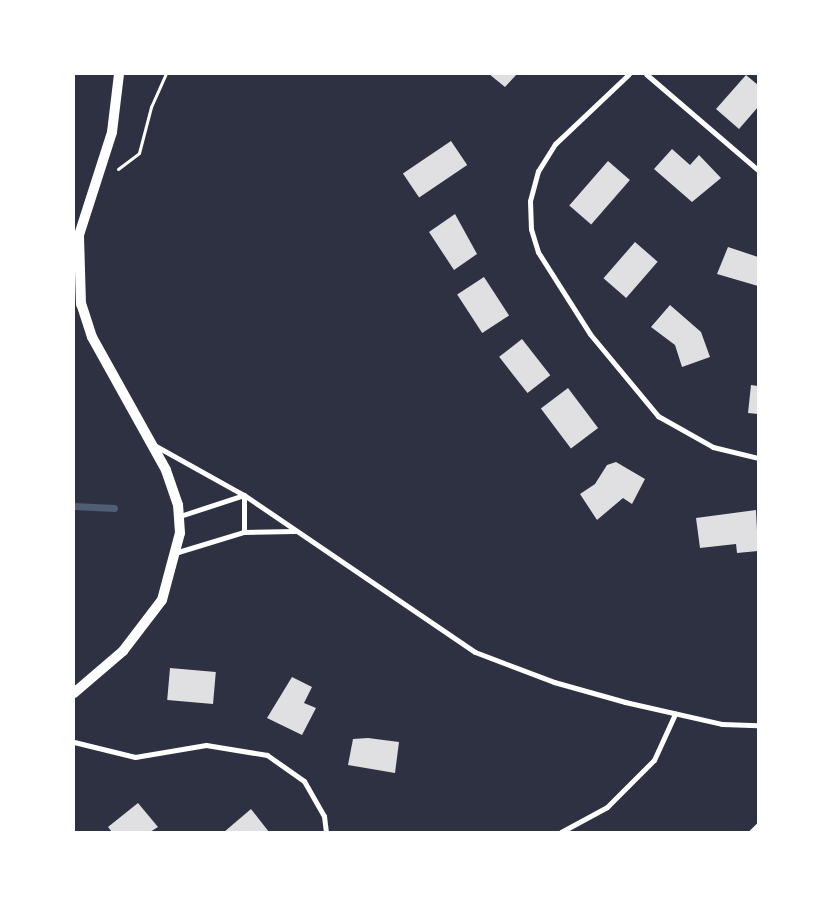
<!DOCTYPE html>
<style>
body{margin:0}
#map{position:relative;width:832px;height:906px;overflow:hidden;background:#2d3142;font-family:"PT Sans",sans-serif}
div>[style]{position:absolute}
.stream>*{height:7px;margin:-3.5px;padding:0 3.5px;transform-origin:3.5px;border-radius:3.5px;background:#4f5d75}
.building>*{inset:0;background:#e0e0e3;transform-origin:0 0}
.path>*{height:3px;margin:-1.5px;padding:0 1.5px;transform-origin:1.5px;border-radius:1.5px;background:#fff}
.minor>*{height:5px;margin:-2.5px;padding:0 2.5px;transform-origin:2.5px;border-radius:2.5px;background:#fff}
.secondary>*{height:10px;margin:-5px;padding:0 5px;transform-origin:5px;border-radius:5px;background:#fff}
span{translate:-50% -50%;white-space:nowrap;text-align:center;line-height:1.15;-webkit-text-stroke:5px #fff;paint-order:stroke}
.frame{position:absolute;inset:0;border:75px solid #fff;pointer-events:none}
</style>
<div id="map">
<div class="stream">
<div style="left:74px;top:506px;width:40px;rotate:2.9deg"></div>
</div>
<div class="building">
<div style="clip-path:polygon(489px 74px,517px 74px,505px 87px)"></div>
<div style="clip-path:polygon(746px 75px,758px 85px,758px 107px,739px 129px,716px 109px)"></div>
<div style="left:451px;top:141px;width:29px;height:58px;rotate:56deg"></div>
<div style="clip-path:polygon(672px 149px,690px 165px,699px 155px,721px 178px,692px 202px,654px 169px)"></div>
<div style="left:608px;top:161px;width:29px;height:59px;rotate:41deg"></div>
<div style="clip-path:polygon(455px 214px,477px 254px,454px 270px,429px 232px)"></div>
<div style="left:635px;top:242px;width:30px;height:48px;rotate:41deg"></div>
<div style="clip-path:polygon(728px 247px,758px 257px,758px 286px,717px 274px)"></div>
<div style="left:484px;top:277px;width:46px;height:32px;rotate:57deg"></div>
<div style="clip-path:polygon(670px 305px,701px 332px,710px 357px,682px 367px,675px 345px,651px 327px)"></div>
<div style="left:522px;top:339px;width:46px;height:29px;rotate:52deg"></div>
<div style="clip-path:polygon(751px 385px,758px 386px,758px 414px,748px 413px)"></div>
<div style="left:568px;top:388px;width:50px;height:34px;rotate:53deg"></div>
<div style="clip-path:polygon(616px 462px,645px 479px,632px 504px,623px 498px,597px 520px,580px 494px,595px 484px,607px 465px)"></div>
<div style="clip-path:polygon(756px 510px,758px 551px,737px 553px,736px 544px,700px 548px,696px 518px)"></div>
<div style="left:170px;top:668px;width:46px;height:32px;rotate:5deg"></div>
<div style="clip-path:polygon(292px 677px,312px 687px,304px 703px,316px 708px,302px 735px,267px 718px)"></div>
<div style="clip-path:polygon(368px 738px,399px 742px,395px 773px,348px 765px,353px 739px)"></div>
<div style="clip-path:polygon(138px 803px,158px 827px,150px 832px,112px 832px,108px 827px)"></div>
<div style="clip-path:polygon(251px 809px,269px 832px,224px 832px)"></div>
</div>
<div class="path">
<div style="left:118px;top:169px;width:26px;rotate:-37deg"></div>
<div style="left:139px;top:153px;width:48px;rotate:-75.4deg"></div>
<div style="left:151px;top:107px;width:36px;rotate:-66deg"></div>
</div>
<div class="minor">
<div style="left:629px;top:74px;width:102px;rotate:136.6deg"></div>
<div style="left:555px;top:144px;width:32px;rotate:122deg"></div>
<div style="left:538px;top:171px;width:31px;rotate:105deg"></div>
<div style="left:530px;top:201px;width:28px;rotate:88deg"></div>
<div style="left:531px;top:229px;width:24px;rotate:73deg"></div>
<div style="left:538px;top:252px;width:97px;rotate:57.6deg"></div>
<div style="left:590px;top:334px;width:107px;rotate:50.3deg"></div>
<div style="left:658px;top:416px;width:63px;rotate:29.4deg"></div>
<div style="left:713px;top:447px;width:46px;rotate:13.7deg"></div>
<div style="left:646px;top:74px;width:148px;rotate:40.6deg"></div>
<div style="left:154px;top:445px;width:103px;rotate:29.1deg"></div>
<div style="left:244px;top:495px;width:279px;rotate:34.2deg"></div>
<div style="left:475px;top:652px;width:85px;rotate:20.8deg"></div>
<div style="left:554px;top:682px;width:74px;rotate:15.7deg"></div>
<div style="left:625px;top:702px;width:99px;rotate:12.8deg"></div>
<div style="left:722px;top:724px;width:36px;rotate:2deg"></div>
<div style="left:180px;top:516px;width:67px;rotate:-18.2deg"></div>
<div style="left:244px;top:495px;width:37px;rotate:90deg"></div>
<div style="left:178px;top:552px;width:69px;rotate:-16.9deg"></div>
<div style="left:244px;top:532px;width:51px;rotate:-1.1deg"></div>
<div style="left:74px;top:742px;width:63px;rotate:13.8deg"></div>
<div style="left:135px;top:757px;width:72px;rotate:-9.6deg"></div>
<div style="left:206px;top:745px;width:62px;rotate:9.3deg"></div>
<div style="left:267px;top:755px;width:45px;rotate:35.1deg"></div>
<div style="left:304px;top:781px;width:40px;rotate:60.3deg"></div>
<div style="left:324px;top:816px;width:16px;rotate:83deg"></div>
<div style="left:561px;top:832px;width:52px;rotate:-28.5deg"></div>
<div style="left:607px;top:807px;width:66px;rotate:-45deg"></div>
<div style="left:654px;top:760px;width:51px;rotate:-65.5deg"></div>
<div style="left:751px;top:832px;width:10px;rotate:-45deg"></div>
</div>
<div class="secondary">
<div style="left:74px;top:693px;width:65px;rotate:-40.6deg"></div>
<div style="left:123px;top:651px;width:64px;rotate:-52.6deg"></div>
<div style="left:162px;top:600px;width:69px;rotate:-75deg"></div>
<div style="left:180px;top:533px;width:28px;rotate:-94deg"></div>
<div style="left:178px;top:505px;width:37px;rotate:-109deg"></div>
<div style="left:166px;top:470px;width:152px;rotate:-119.1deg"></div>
<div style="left:92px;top:337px;width:35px;rotate:-108deg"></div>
<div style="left:81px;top:304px;width:69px;rotate:-91.7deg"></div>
<div style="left:79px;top:235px;width:108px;rotate:-72.2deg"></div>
<div style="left:112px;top:132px;width:58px;rotate:-83.1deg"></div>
</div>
<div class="frame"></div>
</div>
